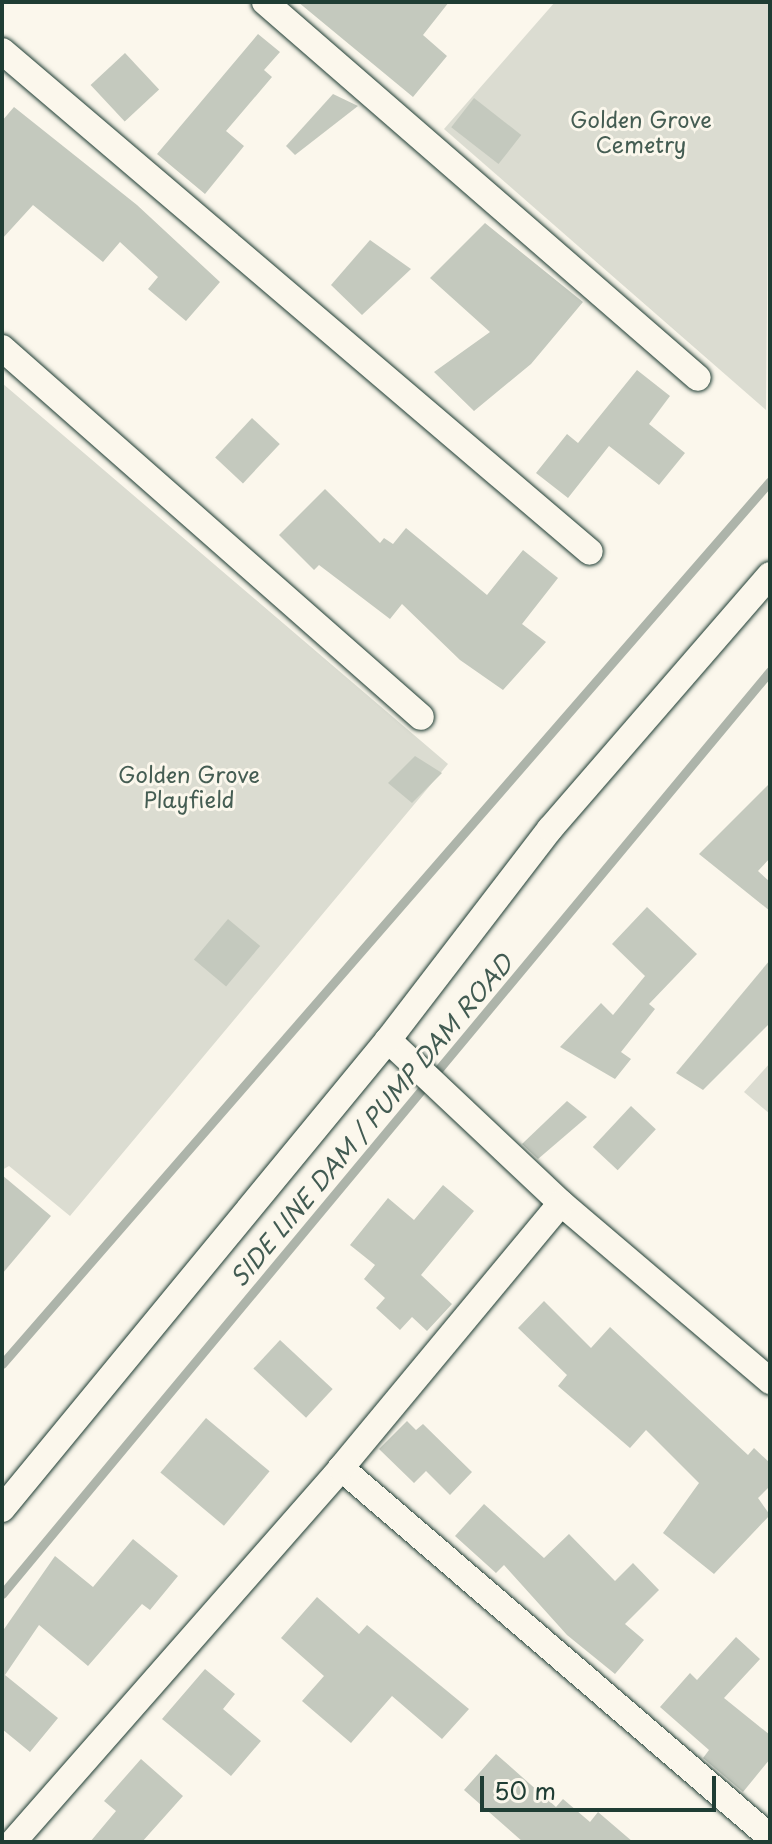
<!DOCTYPE html>
<style>
body{margin:0}
#map{position:relative;width:772px;height:1844px;overflow:hidden;background:#fbf7ec;font-family:"Playpen Sans",sans-serif}
div>[style]{position:absolute}
.green>*{inset:0;background:#dbdcd1}
.stream>*{height:9px;margin:-4.5px;padding:0 4.5px;transform-origin:4.5px;border-radius:4.5px;background:#adb4aa}
.building>*{inset:0;background:#c4c9be;transform-origin:0 0}
.roads{filter:drop-shadow(0 0 2px #1f3d34) drop-shadow(0 0 2px #1f3d34)}
.street>*{height:26px;margin:-13px;padding:0 13px;transform-origin:13px;border-radius:13px;background:#fbf7ec}
span{translate:-50% -50%;white-space:nowrap;text-align:center;line-height:1.15;-webkit-text-stroke:6px #fbf7ec;paint-order:stroke}
.park-label{font-size:22px;color:#455d53}
.water-label{font-size:24px;color:#425b52;font-style:italic}
.frame{position:absolute;inset:0;border:4px solid #1f3d34;pointer-events:none}
.scale{position:absolute;left:480px;top:1776px;width:236px;height:36px;box-sizing:border-box;border:4px solid #1f3d34;border-top:0;padding-left:10px;font-size:24px;line-height:28px;white-space:nowrap;color:#1f3d34;-webkit-text-stroke:6px #fbf7ec;paint-order:stroke}
</style>
<div id="map">
<div class="green">
<div style="clip-path:polygon(555px 2px,770px 2px,766px 410px,444px 129px)"></div>
<div style="clip-path:polygon(2px 383px,448px 764px,70px 1216px,9px 1166px,2px 1170px)"></div>
<div style="clip-path:polygon(770px 1063px,770px 1114px,744px 1092px)"></div>
</div>
<div class="stream">
<div style="left:2px;top:1364px;width:1170px;rotate:-48.98deg"></div>
<div style="left:2px;top:1594px;width:1201px;rotate:-50.24deg"></div>
</div>
<div class="building">
<div style="clip-path:polygon(298px 2px,449px 2px,423px 35px,447px 56px,413px 97px)"></div>
<div style="clip-path:polygon(258px 34px,280px 52px,264px 70px,272px 77px,226px 131px,244px 146px,205px 194px,157px 154px)"></div>
<div style="left:125px;top:53px;width:50px;height:47px;rotate:47deg"></div>
<div style="clip-path:polygon(333px 94px,358px 106px,295px 155px,286px 146px)"></div>
<div style="left:474px;top:98px;width:60px;height:37px;rotate:38deg"></div>
<div style="clip-path:polygon(14px 107px,137px 205px,220px 282px,186px 321px,148px 289px,158px 277px,120px 242px,103px 262px,33px 205px,2px 239px,2px 121px)"></div>
<div style="clip-path:polygon(485px 223px,583px 302px,531px 364px,474px 411px,434px 372px,490px 332px,430px 278px)"></div>
<div style="clip-path:polygon(370px 240px,411px 269px,362px 315px,331px 285px)"></div>
<div style="clip-path:polygon(637px 370px,670px 396px,649px 424px,685px 453px,659px 485px,609px 446px,568px 498px,536px 473px,567px 434px,578px 443px)"></div>
<div style="left:252px;top:418px;width:38px;height:54px;rotate:43deg"></div>
<div style="clip-path:polygon(325px 489px,380px 543px,384px 538px,393px 544px,406px 528px,487px 595px,523px 550px,558px 578px,522px 624px,546px 642px,503px 690px,460px 660px,402px 604px,390px 619px,319px 565px,314px 570px,279px 535px)"></div>
<div style="clip-path:polygon(415px 756px,442px 773px,412px 803px,388px 783px)"></div>
<div style="clip-path:polygon(770px 783px,770px 858px,758px 871px,770px 882px,770px 911px,699px 854px)"></div>
<div style="clip-path:polygon(647px 907px,697px 954px,649px 1004px,655px 1009px,621px 1052px,631px 1059px,615px 1079px,560px 1047px,601px 1003px,613px 1015px,645px 976px,612px 944px)"></div>
<div style="left:228px;top:919px;width:42px;height:53px;rotate:40deg"></div>
<div style="clip-path:polygon(770px 960px,770px 1023px,703px 1090px,676px 1073px)"></div>
<div style="clip-path:polygon(567px 1101px,587px 1117px,538px 1159px,522px 1144px)"></div>
<div style="left:631px;top:1106px;width:34px;height:56px;rotate:43deg"></div>
<div style="clip-path:polygon(2px 1175px,51px 1216px,2px 1274px)"></div>
<div style="clip-path:polygon(443px 1185px,474px 1211px,421px 1275px,452px 1304px,427px 1331px,412px 1317px,400px 1330px,376px 1308px,385px 1298px,364px 1279px,375px 1265px,350px 1245px,388px 1198px,414px 1220px)"></div>
<div style="clip-path:polygon(544px 1301px,591px 1348px,610px 1327px,748px 1455px,754px 1448px,770px 1463px,770px 1486px,758px 1498px,770px 1515px,714px 1574px,663px 1533px,699px 1483px,646px 1430px,630px 1448px,558px 1386px,567px 1375px,518px 1328px)"></div>
<div style="left:280px;top:1340px;width:72px;height:39px;rotate:43deg"></div>
<div style="left:206px;top:1418px;width:83px;height:71px;rotate:40deg"></div>
<div style="clip-path:polygon(407px 1421px,416px 1430px,423px 1424px,472px 1472px,450px 1495px,426px 1471px,414px 1483px,379px 1449px)"></div>
<div style="clip-path:polygon(484px 1504px,544px 1558px,569px 1534px,615px 1581px,633px 1563px,659px 1590px,625px 1624px,644px 1640px,615px 1674px,567px 1635px,504px 1565px,496px 1573px,455px 1536px)"></div>
<div style="clip-path:polygon(133px 1539px,178px 1576px,150px 1610px,142px 1604px,88px 1666px,39px 1625px,5px 1675px,58px 1718px,30px 1752px,2px 1729px,2px 1632px,55px 1556px,93px 1587px)"></div>
<div style="clip-path:polygon(317px 1597px,359px 1634px,367px 1625px,469px 1709px,442px 1739px,392px 1696px,351px 1743px,302px 1701px,324px 1676px,281px 1638px)"></div>
<div style="clip-path:polygon(736px 1637px,760px 1659px,724px 1698px,770px 1735px,770px 1759px,743px 1792px,703px 1758px,709px 1750px,660px 1707px,690px 1673px,697px 1680px)"></div>
<div style="clip-path:polygon(205px 1669px,235px 1694px,223px 1709px,261px 1741px,231px 1776px,162px 1719px)"></div>
<div style="clip-path:polygon(496px 1754px,556px 1807px,563px 1799px,590px 1822px,598px 1812px,633px 1842px,523px 1842px,464px 1790px)"></div>
<div style="clip-path:polygon(141px 1759px,183px 1796px,142px 1842px,90px 1842px,116px 1811px,104px 1801px)"></div>
</div>
<div class="roads">
<div class="street">
<div style="left:265px;top:2px;width:573px;rotate:40.97deg"></div>
<div style="left:2px;top:51px;width:772px;rotate:40.43deg"></div>
<div style="left:2px;top:348px;width:558px;rotate:41.37deg"></div>
<div style="left:388px;top:1040px;width:238px;rotate:43.3deg"></div>
<div style="left:561px;top:1203px;width:275px;rotate:40.4deg"></div>
<div style="left:341px;top:1468px;width:566px;rotate:40.7deg"></div>
<div style="left:2px;top:1509px;width:607px;rotate:-50.54deg"></div>
<div style="left:388px;top:1040px;width:266px;rotate:-52.5deg"></div>
<div style="left:550px;top:829px;width:336px;rotate:-49.1deg"></div>
<div style="left:13px;top:1842px;width:497px;rotate:-48.7deg"></div>
<div style="left:341px;top:1468px;width:344px;rotate:-50.3deg"></div>
</div>
</div>
<div class="park-label">
<span style="left:641px;top:131px">Golden Grove<br>Cemetry</span>
<span style="left:189px;top:786px">Golden Grove<br>Playfield</span>
</div>
<div class="water-label">
<span style="left:371px;top:1120px;rotate:-50deg">SIDE LINE DAM / PUMP DAM ROAD</span>
</div>
<div class="frame"></div>
<div class="scale">50 m</div>
</div>
